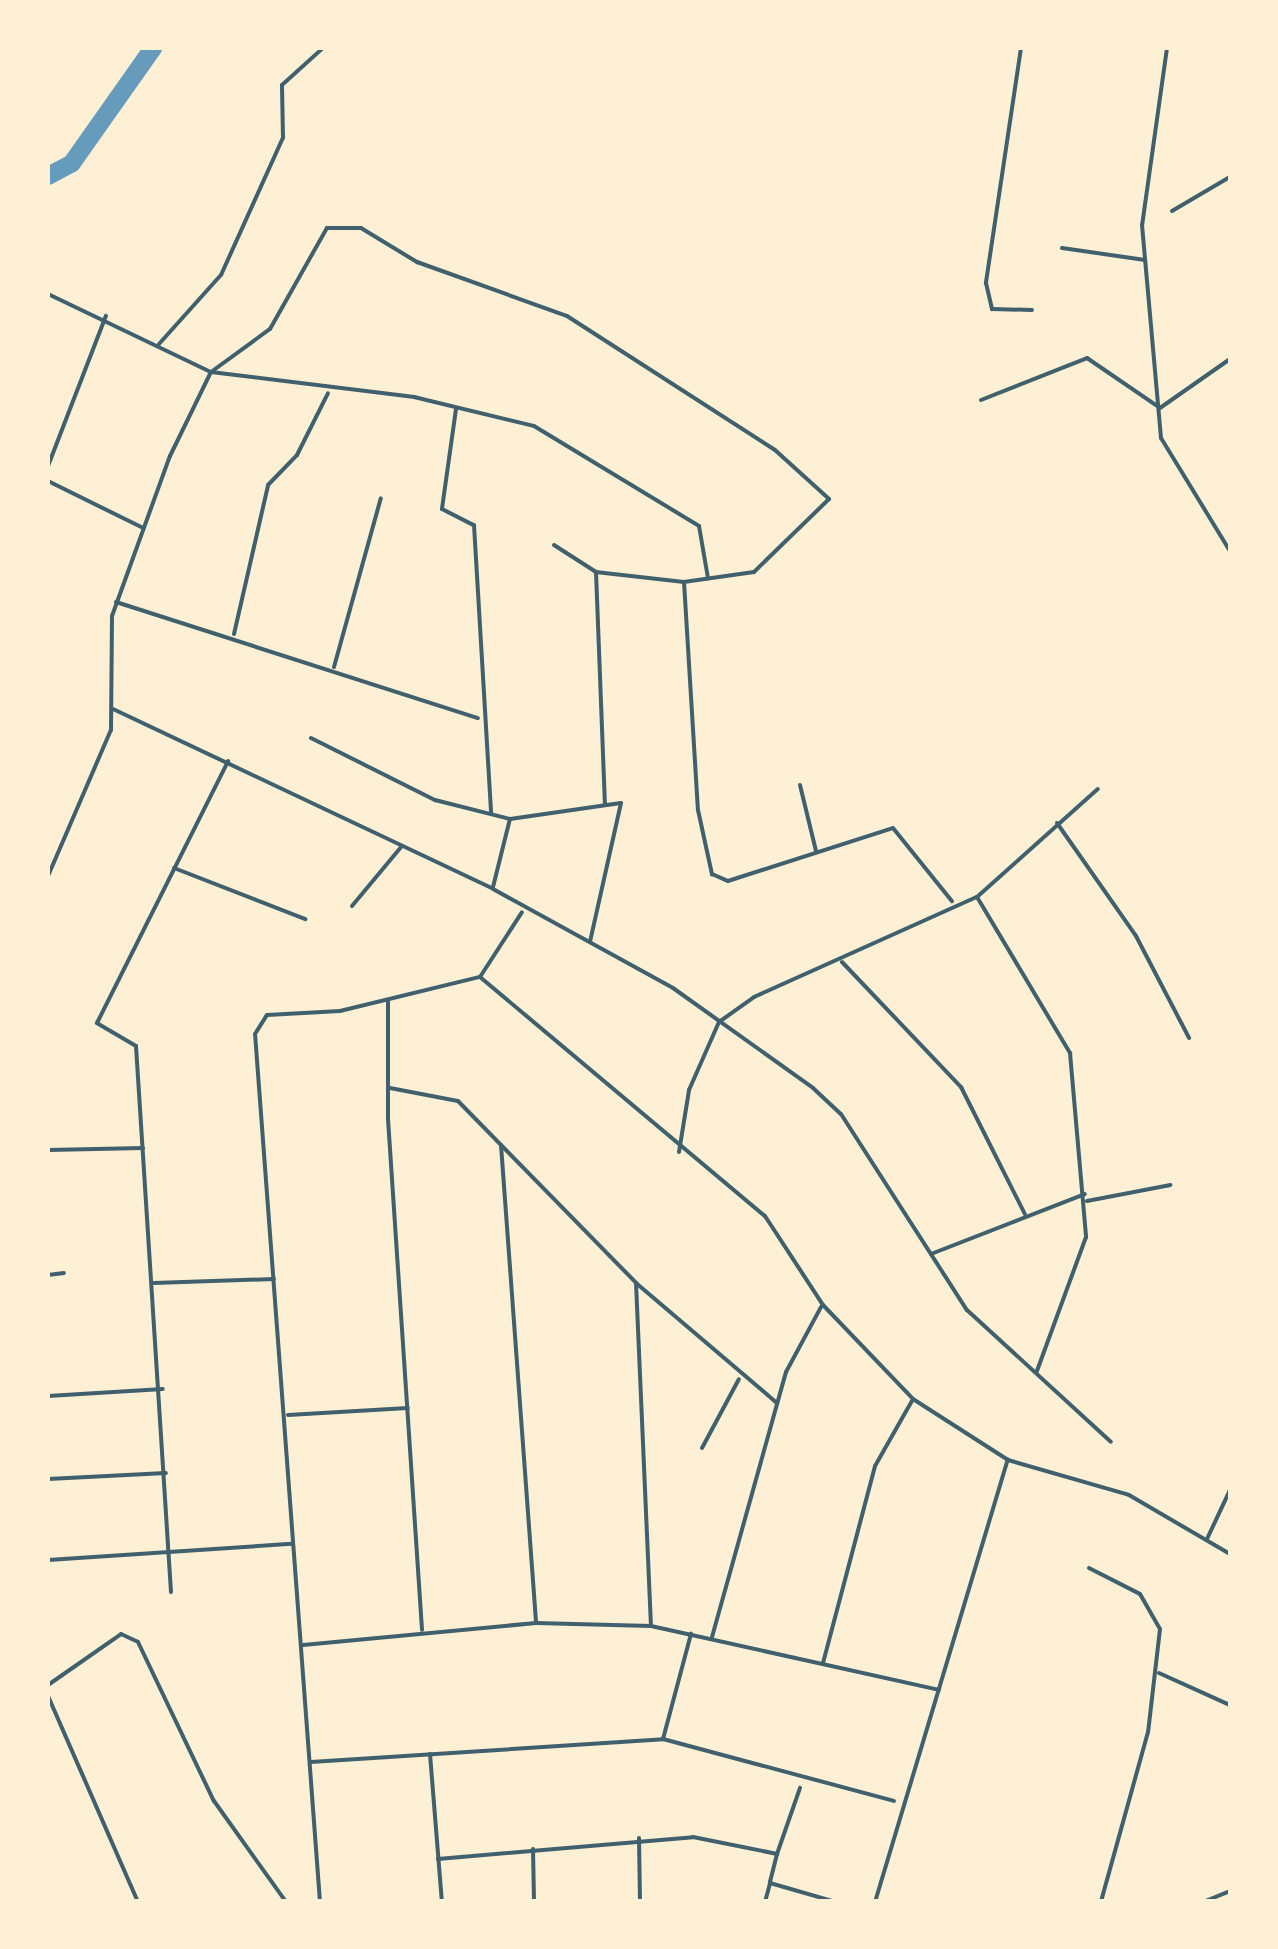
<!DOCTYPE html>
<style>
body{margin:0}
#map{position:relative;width:1278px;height:1949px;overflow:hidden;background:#fdf0d5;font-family:Barlow,sans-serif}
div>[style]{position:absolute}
.river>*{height:18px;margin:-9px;padding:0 9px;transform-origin:9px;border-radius:9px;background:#669bbc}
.minor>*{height:4px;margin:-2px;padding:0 2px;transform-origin:2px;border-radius:2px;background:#3f606c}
span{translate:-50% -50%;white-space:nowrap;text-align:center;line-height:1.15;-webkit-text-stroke:10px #fdf0d5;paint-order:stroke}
.frame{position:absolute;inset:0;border:50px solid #fdf0d5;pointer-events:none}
</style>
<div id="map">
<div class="river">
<div style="left:48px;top:176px;width:27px;rotate:-28deg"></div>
<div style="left:72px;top:163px;width:141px;rotate:-54.8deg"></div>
</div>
<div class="minor">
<div style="left:1021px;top:48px;width:238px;rotate:98.5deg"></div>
<div style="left:986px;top:283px;width:27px;rotate:77deg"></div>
<div style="left:992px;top:309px;width:40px;rotate:1.4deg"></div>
<div style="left:1167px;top:48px;width:179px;rotate:98deg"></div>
<div style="left:1142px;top:225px;width:214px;rotate:84.9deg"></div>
<div style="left:1161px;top:438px;width:132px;rotate:58.6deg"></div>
<div style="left:1172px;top:211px;width:67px;rotate:-30.4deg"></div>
<div style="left:1062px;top:248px;width:84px;rotate:8.2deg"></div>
<div style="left:48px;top:294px;width:181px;rotate:25.6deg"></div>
<div style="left:211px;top:372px;width:205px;rotate:7deg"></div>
<div style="left:414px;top:397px;width:123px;rotate:13.6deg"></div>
<div style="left:534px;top:426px;width:193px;rotate:31.2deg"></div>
<div style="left:699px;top:526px;width:53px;rotate:80.2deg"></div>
<div style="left:159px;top:344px;width:93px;rotate:-48.1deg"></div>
<div style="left:221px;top:275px;width:150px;rotate:-65.7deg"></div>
<div style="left:283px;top:138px;width:53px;rotate:-91.1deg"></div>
<div style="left:282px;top:85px;width:55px;rotate:-42.1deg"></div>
<div style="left:981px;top:400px;width:114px;rotate:-21.6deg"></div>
<div style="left:1087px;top:358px;width:88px;rotate:34.4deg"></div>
<div style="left:1160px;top:408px;width:85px;rotate:-35deg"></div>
<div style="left:456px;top:409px;width:101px;rotate:98deg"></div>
<div style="left:442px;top:509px;width:36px;rotate:27deg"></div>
<div style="left:474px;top:525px;width:289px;rotate:86.6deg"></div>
<div style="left:48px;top:466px;width:161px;rotate:-68.9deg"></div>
<div style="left:48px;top:481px;width:104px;rotate:26.3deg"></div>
<div style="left:554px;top:545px;width:50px;rotate:32.7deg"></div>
<div style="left:596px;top:572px;width:233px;rotate:87.8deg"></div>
<div style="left:684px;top:582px;width:228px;rotate:86.5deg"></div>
<div style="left:698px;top:810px;width:66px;rotate:77.7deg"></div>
<div style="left:712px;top:874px;width:17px;rotate:24deg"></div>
<div style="left:728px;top:881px;width:173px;rotate:-17.8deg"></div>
<div style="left:893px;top:828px;width:94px;rotate:51.1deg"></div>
<div style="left:116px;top:602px;width:380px;rotate:17.8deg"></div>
<div style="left:234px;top:634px;width:153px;rotate:-77.1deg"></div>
<div style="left:268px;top:485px;width:42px;rotate:-46deg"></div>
<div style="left:297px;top:455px;width:69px;rotate:-63.4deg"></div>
<div style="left:334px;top:667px;width:175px;rotate:-74.5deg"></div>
<div style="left:113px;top:709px;width:420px;rotate:25.3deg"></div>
<div style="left:493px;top:889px;width:205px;rotate:28.8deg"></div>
<div style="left:673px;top:988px;width:172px;rotate:35.5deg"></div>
<div style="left:813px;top:1088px;width:38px;rotate:43deg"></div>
<div style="left:841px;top:1114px;width:233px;rotate:57.3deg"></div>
<div style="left:967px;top:1310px;width:195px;rotate:42.5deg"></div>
<div style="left:311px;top:738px;width:139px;rotate:26.6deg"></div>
<div style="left:435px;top:800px;width:77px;rotate:14.2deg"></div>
<div style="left:510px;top:819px;width:112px;rotate:-8.2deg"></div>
<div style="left:621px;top:803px;width:142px;rotate:102.6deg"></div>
<div style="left:800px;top:785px;width:68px;rotate:76.4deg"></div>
<div style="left:1057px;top:823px;width:138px;rotate:55deg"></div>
<div style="left:1136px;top:936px;width:115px;rotate:62.5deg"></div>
<div style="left:174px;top:868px;width:141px;rotate:21.3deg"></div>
<div style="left:48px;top:876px;width:159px;rotate:-66.7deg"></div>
<div style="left:111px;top:730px;width:114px;rotate:-89.5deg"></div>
<div style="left:112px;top:616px;width:170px;rotate:-70.1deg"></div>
<div style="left:170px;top:456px;width:93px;rotate:-64deg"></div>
<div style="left:211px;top:372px;width:73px;rotate:-36.1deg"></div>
<div style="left:270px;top:329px;width:116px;rotate:-60.6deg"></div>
<div style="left:327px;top:228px;width:34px"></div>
<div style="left:361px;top:228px;width:66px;rotate:31.3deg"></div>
<div style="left:417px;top:262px;width:159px;rotate:19.8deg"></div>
<div style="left:567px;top:316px;width:247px;rotate:32.8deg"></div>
<div style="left:775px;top:450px;width:73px;rotate:42.2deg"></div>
<div style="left:829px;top:499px;width:105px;rotate:135.8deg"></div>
<div style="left:754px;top:572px;width:71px;rotate:171.9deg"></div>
<div style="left:684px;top:582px;width:89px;rotate:-173.5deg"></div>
<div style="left:493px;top:887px;width:70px;rotate:-76deg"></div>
<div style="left:977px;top:897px;width:182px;rotate:59.2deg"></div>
<div style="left:1070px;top:1053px;width:185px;rotate:85deg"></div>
<div style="left:1086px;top:1237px;width:143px;rotate:110.1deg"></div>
<div style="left:352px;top:906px;width:78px;rotate:-50.2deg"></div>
<div style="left:842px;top:962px;width:173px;rotate:46.4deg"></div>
<div style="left:961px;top:1087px;width:142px;rotate:63.3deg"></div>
<div style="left:480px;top:977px;width:372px;rotate:40deg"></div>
<div style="left:765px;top:1216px;width:106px;rotate:56.9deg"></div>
<div style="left:823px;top:1305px;width:130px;rotate:46.2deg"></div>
<div style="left:913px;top:1399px;width:113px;rotate:32.7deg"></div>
<div style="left:1008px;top:1460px;width:126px;rotate:16.1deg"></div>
<div style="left:1129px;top:1495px;width:117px;rotate:30.3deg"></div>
<div style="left:388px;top:1001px;width:118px;rotate:90deg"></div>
<div style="left:388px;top:1119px;width:512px;rotate:86.19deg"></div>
<div style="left:390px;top:1088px;width:69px;rotate:10.8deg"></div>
<div style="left:458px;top:1101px;width:255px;rotate:45.6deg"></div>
<div style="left:636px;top:1283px;width:185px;rotate:40.4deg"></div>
<div style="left:501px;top:1145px;width:479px;rotate:85.8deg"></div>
<div style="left:48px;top:1150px;width:95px;rotate:-1.2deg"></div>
<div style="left:679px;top:1152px;width:63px;rotate:-80.8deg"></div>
<div style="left:689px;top:1090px;width:74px;rotate:-66.2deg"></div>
<div style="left:719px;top:1022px;width:43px;rotate:-35.5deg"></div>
<div style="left:754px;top:997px;width:244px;rotate:-24.2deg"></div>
<div style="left:977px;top:897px;width:162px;rotate:-41.8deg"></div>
<div style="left:1087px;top:1201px;width:85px;rotate:-10.9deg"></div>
<div style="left:931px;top:1254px;width:165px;rotate:-21.3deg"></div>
<div style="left:48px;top:1275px;width:16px;rotate:-7deg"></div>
<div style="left:154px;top:1283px;width:120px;rotate:-1.9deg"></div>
<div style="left:636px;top:1283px;width:343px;rotate:87.5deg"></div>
<div style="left:48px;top:1396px;width:115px;rotate:-3.5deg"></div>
<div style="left:288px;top:1415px;width:120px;rotate:-3.3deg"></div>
<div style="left:702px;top:1448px;width:78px;rotate:-61.8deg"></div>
<div style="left:48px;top:1479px;width:118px;rotate:-2.9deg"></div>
<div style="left:1207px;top:1539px;width:54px;rotate:-64.9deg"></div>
<div style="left:48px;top:1560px;width:244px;rotate:-3.8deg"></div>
<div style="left:1089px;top:1568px;width:57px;rotate:27deg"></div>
<div style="left:1140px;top:1594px;width:40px;rotate:60.3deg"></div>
<div style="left:1160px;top:1629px;width:104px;rotate:96.6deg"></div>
<div style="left:1148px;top:1732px;width:176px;rotate:105.5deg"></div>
<div style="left:171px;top:1592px;width:547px;rotate:-93.67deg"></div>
<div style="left:136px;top:1046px;width:45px;rotate:-149.5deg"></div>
<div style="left:97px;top:1023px;width:293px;rotate:-63.4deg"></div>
<div style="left:712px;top:1637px;width:275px;rotate:-74.4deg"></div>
<div style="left:786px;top:1372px;width:74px;rotate:-61.7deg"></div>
<div style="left:303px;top:1645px;width:234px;rotate:-5.4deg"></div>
<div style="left:536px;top:1623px;width:115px;rotate:1.5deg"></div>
<div style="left:651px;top:1626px;width:295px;rotate:12.5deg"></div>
<div style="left:823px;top:1663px;width:204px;rotate:-75.2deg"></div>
<div style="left:875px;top:1466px;width:77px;rotate:-60.4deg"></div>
<div style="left:1159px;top:1673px;width:78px;rotate:24.3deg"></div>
<div style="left:48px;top:1685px;width:89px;rotate:-34.9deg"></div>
<div style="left:121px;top:1634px;width:19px;rotate:25deg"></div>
<div style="left:138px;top:1642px;width:176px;rotate:64.5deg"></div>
<div style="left:214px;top:1801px;width:124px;rotate:54.5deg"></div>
<div style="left:48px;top:1696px;width:225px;rotate:66.4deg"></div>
<div style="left:663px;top:1739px;width:109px;rotate:-75.1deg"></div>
<div style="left:430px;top:1754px;width:148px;rotate:85.4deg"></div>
<div style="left:311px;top:1762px;width:353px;rotate:-3.7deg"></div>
<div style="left:663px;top:1739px;width:239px;rotate:15deg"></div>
<div style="left:639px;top:1838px;width:64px;rotate:89.1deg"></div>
<div style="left:533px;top:1849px;width:53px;rotate:88.9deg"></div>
<div style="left:777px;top:1854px;width:30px;rotate:104deg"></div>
<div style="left:770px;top:1883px;width:69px;rotate:16.1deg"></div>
<div style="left:438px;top:1859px;width:256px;rotate:-4.9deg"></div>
<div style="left:693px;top:1837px;width:86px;rotate:11.4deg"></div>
<div style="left:777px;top:1854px;width:70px;rotate:-70.8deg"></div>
<div style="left:320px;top:1902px;width:870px;rotate:-94.28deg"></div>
<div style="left:255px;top:1034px;width:22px;rotate:-58deg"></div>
<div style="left:267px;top:1015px;width:73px;rotate:-3.1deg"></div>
<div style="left:340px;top:1011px;width:144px;rotate:-13.7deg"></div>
<div style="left:480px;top:977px;width:77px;rotate:-57.1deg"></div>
<div style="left:765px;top:1902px;width:20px;rotate:-75deg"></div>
<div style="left:875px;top:1902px;width:462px;rotate:-73.3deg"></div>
<div style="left:1203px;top:1902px;width:29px;rotate:-22deg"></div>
</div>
<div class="frame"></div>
</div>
